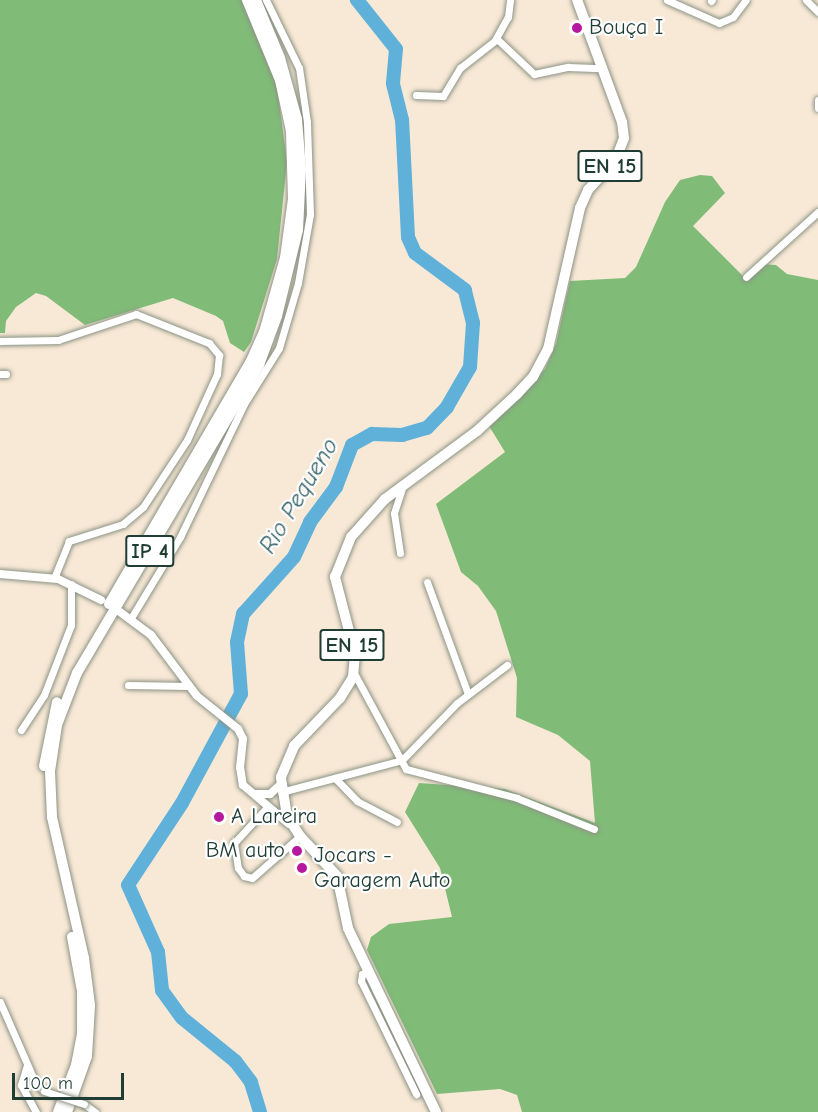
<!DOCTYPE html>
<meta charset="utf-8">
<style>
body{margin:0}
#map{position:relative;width:818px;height:1112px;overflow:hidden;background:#f8e9d6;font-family:"Comic Neue",sans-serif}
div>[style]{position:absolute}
.forest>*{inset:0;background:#81bb78}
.river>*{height:14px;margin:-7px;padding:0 7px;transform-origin:7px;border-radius:7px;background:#5fb1da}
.roads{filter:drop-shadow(0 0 2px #8c9385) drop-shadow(0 0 2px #8c9385)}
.minor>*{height:7px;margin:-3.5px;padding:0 3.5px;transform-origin:3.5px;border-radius:3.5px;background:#fff}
.tertiary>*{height:8px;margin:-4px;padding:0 4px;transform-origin:4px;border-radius:4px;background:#fff}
.primary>*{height:10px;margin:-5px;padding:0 5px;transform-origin:5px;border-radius:5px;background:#fff}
.trunk>*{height:10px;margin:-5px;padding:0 5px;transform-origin:5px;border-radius:5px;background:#fff}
.bridges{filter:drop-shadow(0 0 2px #8c9385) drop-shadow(0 0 2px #8c9385)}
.minor-bridge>*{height:7px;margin:-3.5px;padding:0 3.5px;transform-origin:3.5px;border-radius:3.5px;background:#fff}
.dots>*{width:16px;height:16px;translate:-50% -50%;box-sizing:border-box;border:3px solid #fff;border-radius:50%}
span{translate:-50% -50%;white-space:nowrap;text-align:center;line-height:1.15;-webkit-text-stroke:4.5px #fff;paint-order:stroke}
.shield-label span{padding:2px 4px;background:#fff;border:2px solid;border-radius:4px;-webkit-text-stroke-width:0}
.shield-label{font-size:21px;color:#1f3d34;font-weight:700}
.poi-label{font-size:22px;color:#1f3d34}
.left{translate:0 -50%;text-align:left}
.right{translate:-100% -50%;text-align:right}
.water-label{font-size:24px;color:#326066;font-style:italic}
.scale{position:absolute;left:12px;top:1073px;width:112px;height:27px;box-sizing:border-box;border:3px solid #1f3d34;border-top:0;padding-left:8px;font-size:18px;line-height:21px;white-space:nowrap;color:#1f3d34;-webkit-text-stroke:4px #fff;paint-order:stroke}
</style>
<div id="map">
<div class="forest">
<div style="clip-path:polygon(0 0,242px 0,277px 86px,287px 162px,277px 259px,251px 342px,244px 352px,230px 343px,223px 321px,216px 316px,173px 298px,85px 325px,46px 296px,36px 293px,16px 307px,6px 321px,5px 333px,0 333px)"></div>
<div style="clip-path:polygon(700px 175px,712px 176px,725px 193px,693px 226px,743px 276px,759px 264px,776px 265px,787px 274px,818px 280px,818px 1112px,522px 1112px,517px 1095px,500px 1089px,437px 1094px,367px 950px,371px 937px,389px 924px,452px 917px,440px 868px,405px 812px,419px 783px,505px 789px,595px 823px,590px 761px,558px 735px,516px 717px,517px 678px,496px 611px,478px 586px,461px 572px,436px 504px,505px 452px,489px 426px,545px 369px,556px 344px,570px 281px,625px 278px,636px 267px,665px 202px,680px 180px)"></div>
</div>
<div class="river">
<div style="left:260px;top:1112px;width:31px;rotate:-107deg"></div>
<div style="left:251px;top:1082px;width:26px;rotate:-127deg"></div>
<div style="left:235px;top:1061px;width:68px;rotate:-140.9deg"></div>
<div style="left:182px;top:1018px;width:34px;rotate:-126deg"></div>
<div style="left:162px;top:990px;width:38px;rotate:-96deg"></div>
<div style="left:158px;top:952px;width:73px;rotate:-114.1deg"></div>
<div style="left:128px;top:885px;width:98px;rotate:-56.6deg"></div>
<div style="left:182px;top:803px;width:124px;rotate:-61.6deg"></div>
<div style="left:241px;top:694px;width:52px;rotate:-94.4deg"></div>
<div style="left:237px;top:642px;width:29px;rotate:-78deg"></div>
<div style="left:243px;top:614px;width:76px;rotate:-48.2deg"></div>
<div style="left:294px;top:557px;width:38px;rotate:-65deg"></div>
<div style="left:310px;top:522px;width:44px;rotate:-53.4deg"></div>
<div style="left:336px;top:487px;width:45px;rotate:-69.1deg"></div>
<div style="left:352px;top:445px;width:23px;rotate:-29deg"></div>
<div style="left:372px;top:434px;width:30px;rotate:2deg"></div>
<div style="left:402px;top:435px;width:26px;rotate:-16deg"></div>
<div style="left:427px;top:428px;width:29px;rotate:-46deg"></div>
<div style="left:447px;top:407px;width:46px;rotate:-60.1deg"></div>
<div style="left:470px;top:367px;width:44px;rotate:-86.1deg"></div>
<div style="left:473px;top:323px;width:34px;rotate:-104deg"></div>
<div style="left:465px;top:290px;width:62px;rotate:-143.5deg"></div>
<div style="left:415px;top:253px;width:17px;rotate:-114deg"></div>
<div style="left:408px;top:237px;width:117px;rotate:-92.9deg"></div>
<div style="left:402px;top:120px;width:38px;rotate:-104deg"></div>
<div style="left:393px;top:83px;width:34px;rotate:-85deg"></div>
<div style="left:396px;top:49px;width:63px;rotate:-128.5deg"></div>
</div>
<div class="roads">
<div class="minor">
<div style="left:667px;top:0;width:57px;rotate:23.9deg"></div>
<div style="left:719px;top:23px;width:15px;rotate:-23deg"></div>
<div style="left:733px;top:17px;width:21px;rotate:-53deg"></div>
<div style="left:806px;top:0;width:17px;rotate:45deg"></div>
<div style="left:711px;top:1px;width:1px;rotate:-45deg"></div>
<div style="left:495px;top:40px;width:26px;rotate:-61deg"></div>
<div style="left:508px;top:17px;width:17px;rotate:-83deg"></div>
<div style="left:416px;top:95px;width:27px;rotate:2deg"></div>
<div style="left:443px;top:96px;width:33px;rotate:-59deg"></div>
<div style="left:460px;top:68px;width:47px;rotate:-38.1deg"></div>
<div style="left:497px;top:39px;width:51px;rotate:43.4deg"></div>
<div style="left:534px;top:74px;width:35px;rotate:-12deg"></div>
<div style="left:568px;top:67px;width:33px;rotate:2deg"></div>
<div style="left:818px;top:100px;width:8px;rotate:90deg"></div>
<div style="left:746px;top:277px;width:97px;rotate:-42.1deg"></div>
<div style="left:0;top:341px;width:58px;rotate:-1deg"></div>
<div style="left:58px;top:340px;width:82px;rotate:-18.4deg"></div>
<div style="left:136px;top:314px;width:79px;rotate:21.7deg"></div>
<div style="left:209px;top:343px;width:16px;rotate:50deg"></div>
<div style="left:219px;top:355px;width:19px;rotate:96deg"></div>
<div style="left:217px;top:374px;width:72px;rotate:114.4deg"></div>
<div style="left:187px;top:440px;width:80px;rotate:123.3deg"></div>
<div style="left:143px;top:507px;width:26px;rotate:140deg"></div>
<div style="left:123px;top:524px;width:57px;rotate:162.5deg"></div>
<div style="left:69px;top:541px;width:40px;rotate:112deg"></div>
<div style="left:0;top:374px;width:6px"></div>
<div style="left:400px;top:553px;width:40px;rotate:-98.5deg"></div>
<div style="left:394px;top:513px;width:25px;rotate:-72deg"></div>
<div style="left:427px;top:582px;width:119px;rotate:69.9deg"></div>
<div style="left:131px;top:618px;width:95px;rotate:-58.8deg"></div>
<div style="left:180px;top:537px;width:148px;rotate:-64.3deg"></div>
<div style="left:244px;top:404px;width:66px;rotate:-58deg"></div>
<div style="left:279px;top:348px;width:68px;rotate:-73.7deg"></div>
<div style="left:298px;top:283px;width:70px;rotate:-80.1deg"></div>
<div style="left:310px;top:214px;width:92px;rotate:-91.9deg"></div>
<div style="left:307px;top:122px;width:55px;rotate:-98.4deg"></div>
<div style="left:299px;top:68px;width:76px;rotate:-115.9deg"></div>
<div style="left:354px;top:673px;width:109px;rotate:61.6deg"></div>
<div style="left:406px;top:769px;width:115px;rotate:14.6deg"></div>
<div style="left:517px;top:798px;width:83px;rotate:21.9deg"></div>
<div style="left:128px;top:685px;width:61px;rotate:0.9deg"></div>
<div style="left:21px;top:730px;width:42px;rotate:-56.7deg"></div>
<div style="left:44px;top:695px;width:75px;rotate:-68.9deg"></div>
<div style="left:71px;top:625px;width:41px;rotate:-90deg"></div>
<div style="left:335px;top:778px;width:32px;rotate:46deg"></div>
<div style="left:357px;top:801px;width:45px;rotate:27.7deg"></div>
<div style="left:281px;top:792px;width:125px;rotate:-14.8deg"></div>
<div style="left:402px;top:760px;width:79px;rotate:-46deg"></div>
<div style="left:457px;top:703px;width:63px;rotate:-37.2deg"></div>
<div style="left:268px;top:806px;width:50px;rotate:132.6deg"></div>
<div style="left:234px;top:843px;width:25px;rotate:81deg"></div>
<div style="left:238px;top:868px;width:10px;rotate:53deg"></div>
<div style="left:244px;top:876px;width:8px;rotate:14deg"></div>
<div style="left:252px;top:878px;width:64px;rotate:-41.2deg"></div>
<div style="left:369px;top:970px;width:8px;rotate:150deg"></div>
<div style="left:362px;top:974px;width:7px;rotate:98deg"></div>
<div style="left:361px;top:981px;width:126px;rotate:64deg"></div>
<div style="left:0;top:1002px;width:87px;rotate:66.4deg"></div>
<div style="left:35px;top:1082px;width:13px;rotate:45deg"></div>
<div style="left:27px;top:1065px;width:21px;rotate:107deg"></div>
<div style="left:21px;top:1085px;width:31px;rotate:61deg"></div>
<div style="left:84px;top:1104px;width:14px;rotate:36deg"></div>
</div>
<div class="tertiary">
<div style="left:0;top:574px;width:58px;rotate:4.9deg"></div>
<div style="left:58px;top:579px;width:48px;rotate:26deg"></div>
<div style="left:116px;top:609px;width:44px;rotate:36.6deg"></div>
<div style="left:151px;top:635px;width:76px;rotate:53deg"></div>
<div style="left:197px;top:696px;width:53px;rotate:38.8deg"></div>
<div style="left:238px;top:729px;width:11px;rotate:63deg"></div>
<div style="left:243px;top:739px;width:28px;rotate:96deg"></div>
<div style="left:240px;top:767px;width:18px;rotate:81deg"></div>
<div style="left:243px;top:785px;width:60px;rotate:40.3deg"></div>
<div style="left:255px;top:794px;width:15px"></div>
<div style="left:270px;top:794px;width:15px;rotate:-42deg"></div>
</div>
<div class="primary">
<div style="left:436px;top:1112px;width:204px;rotate:-115.6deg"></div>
<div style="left:348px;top:928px;width:53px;rotate:-101.9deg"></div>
<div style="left:337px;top:876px;width:54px;rotate:-132.8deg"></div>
<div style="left:300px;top:836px;width:24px;rotate:-123deg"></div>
<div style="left:287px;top:816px;width:39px;rotate:-99deg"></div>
<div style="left:281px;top:777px;width:34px;rotate:-67deg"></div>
<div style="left:294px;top:746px;width:66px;rotate:-46.2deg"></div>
<div style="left:340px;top:698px;width:25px;rotate:-58deg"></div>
<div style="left:353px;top:677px;width:23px;rotate:-85deg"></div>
<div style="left:355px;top:654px;width:80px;rotate:-104.6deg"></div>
<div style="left:335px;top:577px;width:43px;rotate:-68.2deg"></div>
<div style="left:351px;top:537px;width:51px;rotate:-48.2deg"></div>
<div style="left:385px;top:499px;width:114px;rotate:-36.5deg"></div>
<div style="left:477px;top:431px;width:54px;rotate:-42.8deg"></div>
<div style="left:517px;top:394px;width:23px;rotate:-47deg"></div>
<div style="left:533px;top:377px;width:32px;rotate:-62deg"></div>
<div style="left:548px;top:349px;width:145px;rotate:-77.2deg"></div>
<div style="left:580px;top:208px;width:20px;rotate:-66deg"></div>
<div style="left:588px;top:190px;width:42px;rotate:-47.9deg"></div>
<div style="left:616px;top:159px;width:22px;rotate:-69deg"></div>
<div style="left:624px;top:138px;width:16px;rotate:-97deg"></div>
<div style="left:622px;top:122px;width:130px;rotate:-110.2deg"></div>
</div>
<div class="trunk">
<div style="left:109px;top:604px;width:279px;rotate:-59.7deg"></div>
<div style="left:250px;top:363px;width:34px;rotate:-66deg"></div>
<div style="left:264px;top:332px;width:77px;rotate:-74.2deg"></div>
<div style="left:285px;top:258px;width:60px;rotate:-82.3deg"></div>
<div style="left:293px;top:199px;width:68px;rotate:-91.7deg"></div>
<div style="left:291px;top:131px;width:52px;rotate:-102.2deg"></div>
<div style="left:280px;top:80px;width:87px;rotate:-112.4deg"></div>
<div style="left:44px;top:766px;width:65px;rotate:-78.5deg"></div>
<div style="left:58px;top:1112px;width:50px;rotate:-69deg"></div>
<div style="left:76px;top:1065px;width:31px;rotate:-79deg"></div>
<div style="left:82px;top:1035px;width:44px;rotate:-90deg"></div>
<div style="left:82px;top:991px;width:55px;rotate:-100.5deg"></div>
<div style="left:67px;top:1112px;width:59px;rotate:-70.3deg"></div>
<div style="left:87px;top:1056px;width:51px;rotate:-86.6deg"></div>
<div style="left:90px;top:1005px;width:47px;rotate:-97.3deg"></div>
<div style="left:84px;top:958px;width:145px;rotate:-102.8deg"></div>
<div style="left:52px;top:817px;width:46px;rotate:-92.5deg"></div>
<div style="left:50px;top:771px;width:47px;rotate:-81.3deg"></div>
<div style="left:57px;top:725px;width:56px;rotate:-69deg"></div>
<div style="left:77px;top:673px;width:358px;rotate:-59.4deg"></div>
<div style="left:259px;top:365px;width:52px;rotate:-69.8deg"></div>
<div style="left:277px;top:316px;width:89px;rotate:-76.3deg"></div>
<div style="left:298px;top:230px;width:61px;rotate:-87.2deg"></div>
<div style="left:301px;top:169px;width:50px;rotate:-94.6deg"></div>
<div style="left:297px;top:119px;width:63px;rotate:-105.6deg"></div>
<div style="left:280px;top:58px;width:63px;rotate:-112.5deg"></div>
</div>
</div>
<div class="bridges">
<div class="minor-bridge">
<div style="left:44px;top:1091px;width:42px;rotate:18deg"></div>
</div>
</div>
<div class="dots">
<div style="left:577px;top:28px;background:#b5179e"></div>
<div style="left:219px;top:817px;background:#b5179e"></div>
<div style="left:297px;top:851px;background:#b5179e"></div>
<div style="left:302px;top:868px;background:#b5179e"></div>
</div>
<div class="shield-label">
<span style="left:610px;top:166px">EN 15</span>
<span style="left:150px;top:551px">IP 4</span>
<span style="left:352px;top:645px">EN 15</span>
</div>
<div class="poi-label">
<span class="left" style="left:589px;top:28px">Bouça I</span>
<span class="left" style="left:231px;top:817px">A Lareira</span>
<span class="right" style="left:285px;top:851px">BM auto</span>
<span class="left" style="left:314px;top:868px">Jocars -<br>Garagem Auto</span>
</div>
<div class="water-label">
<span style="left:299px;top:496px;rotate:-59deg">Rio Pequeno</span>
</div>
<div class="scale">100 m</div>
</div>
